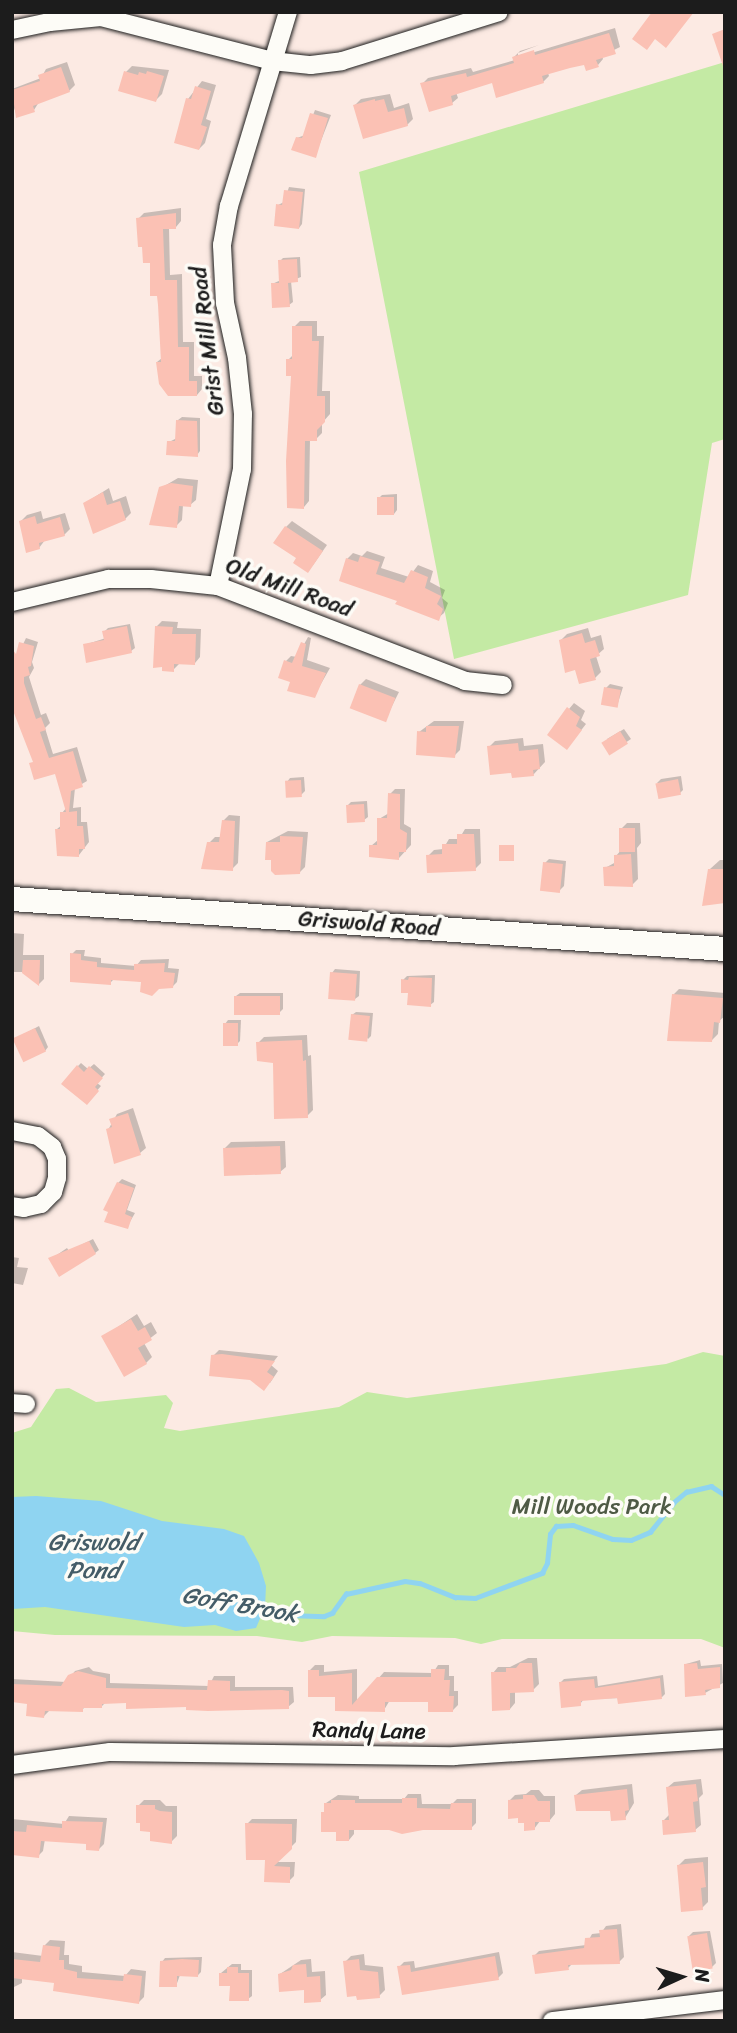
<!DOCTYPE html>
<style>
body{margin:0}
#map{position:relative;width:737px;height:2033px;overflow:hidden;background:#fceae3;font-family:Sriracha,sans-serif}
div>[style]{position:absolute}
.green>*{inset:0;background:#c4eaa4}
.water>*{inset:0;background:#8fd4f1}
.shadow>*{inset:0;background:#0003}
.stream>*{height:4.5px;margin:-2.25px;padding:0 2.25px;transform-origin:2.25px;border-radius:2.25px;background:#8fd4f1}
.building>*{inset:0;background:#fbc1b4;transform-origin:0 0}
.roads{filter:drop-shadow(0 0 2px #1c1c1c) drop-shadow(0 0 2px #1c1c1c)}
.street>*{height:18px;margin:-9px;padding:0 9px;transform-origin:9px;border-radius:9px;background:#fdfcf7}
.secondary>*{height:24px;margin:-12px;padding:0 12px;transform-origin:12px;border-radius:12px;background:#fdfcf7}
span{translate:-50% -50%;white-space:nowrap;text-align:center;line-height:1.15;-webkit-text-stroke:7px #fdfcf7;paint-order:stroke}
.street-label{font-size:23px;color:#1c1c1c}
.park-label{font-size:23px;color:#4e5a45}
.water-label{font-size:24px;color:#445c67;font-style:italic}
.frame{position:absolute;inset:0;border:14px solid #1c1c1c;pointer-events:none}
.north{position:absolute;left:646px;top:1942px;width:70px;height:70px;-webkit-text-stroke:5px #fdfcf7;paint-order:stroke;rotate:86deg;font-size:19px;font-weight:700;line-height:28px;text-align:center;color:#1c1c1c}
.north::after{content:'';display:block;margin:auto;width:24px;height:32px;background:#1c1c1c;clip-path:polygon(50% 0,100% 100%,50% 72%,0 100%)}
</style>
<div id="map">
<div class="green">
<div style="clip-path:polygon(725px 62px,725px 439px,712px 443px,688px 595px,454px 659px,359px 172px)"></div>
<div style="clip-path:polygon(703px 1352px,725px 1356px,725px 1648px,701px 1639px,502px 1639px,481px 1644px,455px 1638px,332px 1636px,302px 1642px,257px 1636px,55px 1635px,12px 1631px,12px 1433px,31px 1427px,56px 1389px,69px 1388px,96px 1402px,166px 1395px,173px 1403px,164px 1428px,180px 1431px,339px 1407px,367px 1392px,407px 1398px,666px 1364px)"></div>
</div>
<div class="water">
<div style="clip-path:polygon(36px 1496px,101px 1501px,162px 1521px,224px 1529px,244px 1536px,259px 1563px,266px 1586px,265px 1607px,256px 1628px,236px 1631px,215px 1625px,184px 1627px,45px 1607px,12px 1609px,12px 1497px)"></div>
</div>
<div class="shadow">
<div style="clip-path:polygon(615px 28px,620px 47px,602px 56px,603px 59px,598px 65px,586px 63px,548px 73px,549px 76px,543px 82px,493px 81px,456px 92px,458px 98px,452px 103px,422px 84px,428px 78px,471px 68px,473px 72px,515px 60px,514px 57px,520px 51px,539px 45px,518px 53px,518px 57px)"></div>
<div style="clip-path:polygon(67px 62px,75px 85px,69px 91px,39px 102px,34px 110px,17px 116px,12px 102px,12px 89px,41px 78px,46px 69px)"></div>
<div style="clip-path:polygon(132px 66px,169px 70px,162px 94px,156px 100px,126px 72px)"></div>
<div style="clip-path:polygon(202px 81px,216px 85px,206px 119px,211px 121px,205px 143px,199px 149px,188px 99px)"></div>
<div style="clip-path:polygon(390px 94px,394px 108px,409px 103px,413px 119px,407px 125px,355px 105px,361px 99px)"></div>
<div style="clip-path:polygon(315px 110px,331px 115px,315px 156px,297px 138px,305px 135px)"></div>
<div style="clip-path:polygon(289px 187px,305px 189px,302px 224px,299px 228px,278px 205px,284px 202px)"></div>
<div style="clip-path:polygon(181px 208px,181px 221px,176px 227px,169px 227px,170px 275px,182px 274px,183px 342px,194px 342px,194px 376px,202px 376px,202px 389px,197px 395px,157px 362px,162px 358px,159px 294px,138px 219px,144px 213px)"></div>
<div style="clip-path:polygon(300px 257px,301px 277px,291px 281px,293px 302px,289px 305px,272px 284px,281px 280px,280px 261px,283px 258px)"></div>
<div style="clip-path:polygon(300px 321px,317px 321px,317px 336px,324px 336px,322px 391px,330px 391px,330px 414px,322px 423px,322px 433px,316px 439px,310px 439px,309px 501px,304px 507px,293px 374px,288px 360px,294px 354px,294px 327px)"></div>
<div style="clip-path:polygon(182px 417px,200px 418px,200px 451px,197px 455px,169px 442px,177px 438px,178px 420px)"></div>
<div style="clip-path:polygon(178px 478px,198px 480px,196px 500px,190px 505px,183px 505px,182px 520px,176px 526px,161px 488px)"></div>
<div style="clip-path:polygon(109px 488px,113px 501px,126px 496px,131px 513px,125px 519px,85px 503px)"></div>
<div style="clip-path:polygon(397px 494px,397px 510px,394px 514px,379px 498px,382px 495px)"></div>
<div style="clip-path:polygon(41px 511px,43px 519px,65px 513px,70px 529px,64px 535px,45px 540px,39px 548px,21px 521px,27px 515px)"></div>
<div style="clip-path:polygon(292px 521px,327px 545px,313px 565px,298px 558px,286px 527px)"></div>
<div style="clip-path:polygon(367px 551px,385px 557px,381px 568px,409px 577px,418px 565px,433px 571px,430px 582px,445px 590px,442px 598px,448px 603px,444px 613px,438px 618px,399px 600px,347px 559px,353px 553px,362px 556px)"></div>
<div style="clip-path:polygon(162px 621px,178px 622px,177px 628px,201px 629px,200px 657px,195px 663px,179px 664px,173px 670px,156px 627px)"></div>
<div style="clip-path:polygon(130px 624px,135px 648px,131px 651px,84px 645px,106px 638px,104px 632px,108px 628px)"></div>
<div style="clip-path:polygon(588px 628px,591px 638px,601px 635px,604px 649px,596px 656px,601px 672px,595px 678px,576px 668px,561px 640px,567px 634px)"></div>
<div style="clip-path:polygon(308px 637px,311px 638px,307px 660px,330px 668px,314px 696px,292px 681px,286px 661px,291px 656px,297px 657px)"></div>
<div style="clip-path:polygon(26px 638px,38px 642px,32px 662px,34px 668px,29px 677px,41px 715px,46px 713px,50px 723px,45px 728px,53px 754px,77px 747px,87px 781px,75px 788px,73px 808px,81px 807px,81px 822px,87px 822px,89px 842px,79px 855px,57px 829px,62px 825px,62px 813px,67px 807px,56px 771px,34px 761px,16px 659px)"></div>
<div style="clip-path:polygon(366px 679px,399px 692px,385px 720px,360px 685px)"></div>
<div style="clip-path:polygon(610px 684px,623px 687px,617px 706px,606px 688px)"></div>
<div style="clip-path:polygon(574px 703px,585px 711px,581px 720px,586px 724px,572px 742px,569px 709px)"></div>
<div style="clip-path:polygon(434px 721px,464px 721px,460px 750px,454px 756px,419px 732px)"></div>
<div style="clip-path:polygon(624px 729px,631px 739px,610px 753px,607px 739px)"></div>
<div style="clip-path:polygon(523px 738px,524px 746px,543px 744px,545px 762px,533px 775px,513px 771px,489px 747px,495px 741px)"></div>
<div style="clip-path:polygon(681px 776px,683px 790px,680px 793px,657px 783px,661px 779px)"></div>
<div style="clip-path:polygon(304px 777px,305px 791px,301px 795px,287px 782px,290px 778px)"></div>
<div style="clip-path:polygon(395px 789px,405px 789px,404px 824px,411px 828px,411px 845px,399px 858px,371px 846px,378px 840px,379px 819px,389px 813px,390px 794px)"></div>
<div style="clip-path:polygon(367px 801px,368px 817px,364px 820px,347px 806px,351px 802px)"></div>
<div style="clip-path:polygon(229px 815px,240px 816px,238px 863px,232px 869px,209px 843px,215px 837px,221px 837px,223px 821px)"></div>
<div style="clip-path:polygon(627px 823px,640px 823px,641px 843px,637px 848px,638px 879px,632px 885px,605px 868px,616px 862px,616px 856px,622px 849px,621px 829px)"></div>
<div style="clip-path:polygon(465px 829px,480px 829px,481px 863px,475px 869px,428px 856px,434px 850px,443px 849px,449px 839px,459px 839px)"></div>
<div style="clip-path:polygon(288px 831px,308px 832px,305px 867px,299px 873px,273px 858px,267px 842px)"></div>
<div style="clip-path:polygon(549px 859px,566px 861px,564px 886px,560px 890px,545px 863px)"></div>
<div style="clip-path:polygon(720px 860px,725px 860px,725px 902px,710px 869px)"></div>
<div style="clip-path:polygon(12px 933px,24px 934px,23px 955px,44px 955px,44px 979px,39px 984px,25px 972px,12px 972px)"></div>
<div style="clip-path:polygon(76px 950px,85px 950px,84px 956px,101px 958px,101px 963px,136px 966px,141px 960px,169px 959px,168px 968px,179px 969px,177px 982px,173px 986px,115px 978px,110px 983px,72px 954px)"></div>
<div style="clip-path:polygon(335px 969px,360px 971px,359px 996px,355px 999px,332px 973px)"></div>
<div style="clip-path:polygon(435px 975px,434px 1002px,430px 1005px,409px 992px,403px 980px,407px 976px)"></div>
<div style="clip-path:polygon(679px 989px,725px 993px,725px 1016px,719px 1021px,718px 1034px,712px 1040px,673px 995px)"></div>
<div style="clip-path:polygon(240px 993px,283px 993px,283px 1009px,279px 1013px,236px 996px)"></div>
<div style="clip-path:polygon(356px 1012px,373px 1013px,371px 1036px,368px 1039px,352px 1015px)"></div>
<div style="clip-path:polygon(228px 1020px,241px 1020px,240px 1041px,237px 1044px,225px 1024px)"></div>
<div style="clip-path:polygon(39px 1026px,48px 1047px,45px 1051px,15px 1039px)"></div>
<div style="clip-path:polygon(307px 1035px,308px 1056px,311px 1055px,313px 1110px,307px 1116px,274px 1061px,258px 1043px,264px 1037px)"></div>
<div style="clip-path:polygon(81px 1063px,88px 1069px,94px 1064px,105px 1074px,97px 1083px,101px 1086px,87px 1102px,78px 1066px)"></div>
<div style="clip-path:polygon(133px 1108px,146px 1148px,140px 1153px,108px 1130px,117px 1114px)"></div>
<div style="clip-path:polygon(285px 1141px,286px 1167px,280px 1172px,225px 1148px,231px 1142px)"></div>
<div style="clip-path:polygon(122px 1179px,136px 1185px,127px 1210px,135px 1213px,127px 1227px,118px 1183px)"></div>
<div style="clip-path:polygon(93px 1239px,99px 1250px,95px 1253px,51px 1259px,67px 1248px,69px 1251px)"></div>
<div style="clip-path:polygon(12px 1257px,19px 1258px,17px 1267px,28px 1268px,23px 1285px,12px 1283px)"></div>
<div style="clip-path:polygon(137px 1314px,144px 1326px,151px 1322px,157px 1333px,144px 1343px,152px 1357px,146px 1363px,103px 1337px)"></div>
<div style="clip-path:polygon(219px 1350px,278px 1356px,271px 1365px,278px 1371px,270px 1383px,213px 1356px)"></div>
<div style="clip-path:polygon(528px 1658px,537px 1658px,539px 1684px,533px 1690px,515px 1691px,515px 1703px,510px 1709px,493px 1673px,498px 1667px,510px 1667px)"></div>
<div style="clip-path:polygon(700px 1660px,701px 1666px,722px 1664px,723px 1683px,705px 1693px,686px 1664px)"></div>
<div style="clip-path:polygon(315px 1665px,324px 1665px,324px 1672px,357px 1669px,357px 1703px,384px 1672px,433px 1673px,438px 1665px,449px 1665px,449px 1676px,454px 1676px,454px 1691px,458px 1691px,458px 1705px,453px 1710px,430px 1700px,390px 1700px,384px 1710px,336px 1710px,337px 1695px,310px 1670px)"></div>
<div style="clip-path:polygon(89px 1667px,93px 1671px,110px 1674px,110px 1683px,209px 1686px,214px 1676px,235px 1676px,235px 1687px,293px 1687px,294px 1702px,288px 1707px,106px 1702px,101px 1707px,86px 1706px,82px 1710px,49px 1711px,44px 1716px,29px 1702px,12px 1701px,12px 1679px,66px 1682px,75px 1671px)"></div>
<div style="clip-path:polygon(663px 1675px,665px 1694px,662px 1697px,584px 1699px,580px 1704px,561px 1682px,564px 1679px,597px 1676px,598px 1686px)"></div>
<div style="clip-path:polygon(701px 1779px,703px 1794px,699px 1798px,701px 1825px,695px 1830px,663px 1821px,669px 1815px,668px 1787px,674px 1782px)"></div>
<div style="clip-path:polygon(632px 1784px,634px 1803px,625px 1818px,576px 1795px,582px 1790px)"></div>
<div style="clip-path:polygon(531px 1790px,539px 1790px,544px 1796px,555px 1796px,555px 1814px,550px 1820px,540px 1821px,534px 1829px,510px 1800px,515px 1795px,526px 1794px)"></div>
<div style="clip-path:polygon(408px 1794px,421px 1794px,422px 1804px,452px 1804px,457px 1799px,476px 1799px,476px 1823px,471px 1828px,354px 1828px,354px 1834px,349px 1840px,338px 1830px,326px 1803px,338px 1795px,359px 1796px,359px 1799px,404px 1799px)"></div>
<div style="clip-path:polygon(144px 1800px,160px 1800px,166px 1806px,177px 1806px,177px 1836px,171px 1842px,152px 1830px,138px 1806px)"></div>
<div style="clip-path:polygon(69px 1816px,107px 1818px,104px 1844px,99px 1849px,88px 1842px,45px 1839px,43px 1851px,38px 1856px,12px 1853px,12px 1819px,64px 1824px)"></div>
<div style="clip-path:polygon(252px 1819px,297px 1819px,296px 1842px,276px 1862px,295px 1862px,294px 1876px,289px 1881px,267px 1859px,247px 1824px)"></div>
<div style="clip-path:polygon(708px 1857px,708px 1902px,702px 1908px,679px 1865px,685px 1859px)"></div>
<div style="clip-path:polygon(621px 1924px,624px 1957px,619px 1962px,573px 1963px,568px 1968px,534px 1956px,539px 1951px,586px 1945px,592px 1934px,601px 1933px,606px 1926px)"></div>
<div style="clip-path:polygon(710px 1931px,716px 1963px,712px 1967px,689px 1936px,693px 1932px)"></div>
<div style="clip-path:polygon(50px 1940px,65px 1941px,64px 1955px,69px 1955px,69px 1964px,82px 1966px,82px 1972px,125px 1976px,131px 1969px,146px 1971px,144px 1997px,139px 2002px,56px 1981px,22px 1978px,22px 1983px,12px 1988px,12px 1952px,43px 1956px,44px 1946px)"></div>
<div style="clip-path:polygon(499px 1952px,503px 1973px,498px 1978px,403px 1993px,399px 1967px,404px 1962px,414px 1961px,415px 1968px)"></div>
<div style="clip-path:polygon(364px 1954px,365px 1965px,383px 1967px,385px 1990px,379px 1996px,345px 1962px,351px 1956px)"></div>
<div style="clip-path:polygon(202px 1957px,201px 1972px,198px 1975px,180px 1975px,176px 1986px,162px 1962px,165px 1958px)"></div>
<div style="clip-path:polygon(311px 1959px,312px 1972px,325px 1971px,326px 1995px,320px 2000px,280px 1974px,301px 1960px)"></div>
<div style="clip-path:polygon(232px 1964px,241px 1964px,241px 1970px,252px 1970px,252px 1996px,248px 1999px,221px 1973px)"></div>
</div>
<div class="stream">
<div style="left:259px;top:1608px;width:30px;rotate:14deg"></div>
<div style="left:288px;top:1615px;width:36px;rotate:2deg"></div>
<div style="left:324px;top:1616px;width:9px;rotate:-21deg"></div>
<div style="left:332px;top:1613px;width:24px;rotate:-54deg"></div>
<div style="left:346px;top:1594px;width:60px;rotate:-12.4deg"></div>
<div style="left:405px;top:1581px;width:15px;rotate:8deg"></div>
<div style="left:420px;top:1583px;width:38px;rotate:22deg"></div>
<div style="left:455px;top:1597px;width:20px;rotate:3deg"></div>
<div style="left:475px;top:1598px;width:72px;rotate:-20.5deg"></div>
<div style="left:542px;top:1573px;width:11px;rotate:-63deg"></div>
<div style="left:547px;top:1563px;width:29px;rotate:-84deg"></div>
<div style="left:550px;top:1534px;width:10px;rotate:-53deg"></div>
<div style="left:556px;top:1526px;width:17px;rotate:-3deg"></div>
<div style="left:573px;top:1525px;width:42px;rotate:19.3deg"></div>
<div style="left:613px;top:1539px;width:18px;rotate:3deg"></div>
<div style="left:631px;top:1540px;width:21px;rotate:-23deg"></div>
<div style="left:650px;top:1532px;width:38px;rotate:-51deg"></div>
<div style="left:674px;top:1502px;width:16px;rotate:-40deg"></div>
<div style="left:686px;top:1492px;width:26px;rotate:-13deg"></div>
<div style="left:711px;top:1486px;width:17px;rotate:33deg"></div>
</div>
<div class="building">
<div style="clip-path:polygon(652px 12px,694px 12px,666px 48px,655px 39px,647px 50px,632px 39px)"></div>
<div style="clip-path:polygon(725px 29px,725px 66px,723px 66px,712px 34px)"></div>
<div style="clip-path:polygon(609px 33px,616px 54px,596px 60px,599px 67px,586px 71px,584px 65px,570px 68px,542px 76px,544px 83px,496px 98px,492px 83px,451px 96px,453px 105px,429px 112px,420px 83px,466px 73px,467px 77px,514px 63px,512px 57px,534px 50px,535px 55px)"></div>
<div style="clip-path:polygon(61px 67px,70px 92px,33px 106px,35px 112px,16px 118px,12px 90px,40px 81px,38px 75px)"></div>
<div style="clip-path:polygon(124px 71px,138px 75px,139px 72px,146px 74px,147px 71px,164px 76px,156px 102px,118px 91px)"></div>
<div style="clip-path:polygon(195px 86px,211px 91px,201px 125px,207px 127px,199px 150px,174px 143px,186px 98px,191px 99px)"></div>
<div style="clip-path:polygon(375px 99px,375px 101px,384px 99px,388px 112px,404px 108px,408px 126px,363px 139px,353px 105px)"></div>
<div style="clip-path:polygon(310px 113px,328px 118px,316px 158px,291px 150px,296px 137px,302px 138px)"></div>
<div style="clip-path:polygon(284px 190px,303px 192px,299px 229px,274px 226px,276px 204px,282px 205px)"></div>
<div style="clip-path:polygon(176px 213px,176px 229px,163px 229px,165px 280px,177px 280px,178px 347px,189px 347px,189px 381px,197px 381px,197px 396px,168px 396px,159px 384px,156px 362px,161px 362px,158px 305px,157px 296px,150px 296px,150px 263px,143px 263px,142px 247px,138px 247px,136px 218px)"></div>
<div style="clip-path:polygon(297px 259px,298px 282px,288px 283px,290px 307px,272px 308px,271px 283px,279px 283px,278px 260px)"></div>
<div style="clip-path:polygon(292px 326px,312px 326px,312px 341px,319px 341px,317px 396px,325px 396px,325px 422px,317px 430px,317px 441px,305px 441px,304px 509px,287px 508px,286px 461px,291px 376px,286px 376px,286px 359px,292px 359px)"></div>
<div style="clip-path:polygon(176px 420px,197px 421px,198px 457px,166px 455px,167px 441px,175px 441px)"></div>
<div style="clip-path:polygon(171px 483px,193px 486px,191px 507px,179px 506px,177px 528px,149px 525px,159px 487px)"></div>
<div style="clip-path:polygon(103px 492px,107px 505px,120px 501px,126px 520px,93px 534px,83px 503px)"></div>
<div style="left:394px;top:497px;width:18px;height:17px;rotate:90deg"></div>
<div style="clip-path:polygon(35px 516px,37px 524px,60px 517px,65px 536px,39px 543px,40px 549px,26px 553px,19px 521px)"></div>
<div style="clip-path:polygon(285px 526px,323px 551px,308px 573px,293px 563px,296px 558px,273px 543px)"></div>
<div style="clip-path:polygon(360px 556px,380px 562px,376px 574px,404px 583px,411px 570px,428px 577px,425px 588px,441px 596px,437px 604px,443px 609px,439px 621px,395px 604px,397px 601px,339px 581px,346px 558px,358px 562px)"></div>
<div style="clip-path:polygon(127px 626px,132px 653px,86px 663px,83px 644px,104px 640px,102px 631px)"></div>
<div style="clip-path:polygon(155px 626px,173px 627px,172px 634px,196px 634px,195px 665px,174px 664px,174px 672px,162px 671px,162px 667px,153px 668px)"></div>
<div style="clip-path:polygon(582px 633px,585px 643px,595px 640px,600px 656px,590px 659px,596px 680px,579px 684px,575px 670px,565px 673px,559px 640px)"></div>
<div style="clip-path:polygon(19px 642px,34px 646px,31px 666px,28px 667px,30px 675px,24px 677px,24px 683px,36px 719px,41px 717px,46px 730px,40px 732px,49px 758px,73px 751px,83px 787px,71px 791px,69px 812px,77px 811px,77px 826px,83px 826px,85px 849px,79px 849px,79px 857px,57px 856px,55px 829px,60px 829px,60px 812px,66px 812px,55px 774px,34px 780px,29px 763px,33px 762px,12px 708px,12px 649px,16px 654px)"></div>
<div style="clip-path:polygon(301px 642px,306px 644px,302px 666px,326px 673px,315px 698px,287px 691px,290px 682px,278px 678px,284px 660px,292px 663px)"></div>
<div style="left:359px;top:684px;width:39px;height:26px;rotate:21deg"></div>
<div style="left:604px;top:687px;width:17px;height:18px;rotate:10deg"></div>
<div style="clip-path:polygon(567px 707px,580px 717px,576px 726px,582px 730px,567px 750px,547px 735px)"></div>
<div style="clip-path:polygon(426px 726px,459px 726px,455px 758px,416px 755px,417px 731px,426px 732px)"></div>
<div style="left:620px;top:731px;width:15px;height:22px;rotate:58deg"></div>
<div style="clip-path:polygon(518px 743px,519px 751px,538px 749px,540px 769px,533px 770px,534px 776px,512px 778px,511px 773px,490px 775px,487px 746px)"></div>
<div style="left:678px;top:779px;width:16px;height:23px;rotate:79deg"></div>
<div style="left:301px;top:780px;width:17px;height:16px;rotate:87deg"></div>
<div style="clip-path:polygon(388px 793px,400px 794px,400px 829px,407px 833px,406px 852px,399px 852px,399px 860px,369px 857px,369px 845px,377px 845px,377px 818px,387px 818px)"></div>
<div style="left:364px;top:804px;width:18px;height:18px;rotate:87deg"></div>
<div style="clip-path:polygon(222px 820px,235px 821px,233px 871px,201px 869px,207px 842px,219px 842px)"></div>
<div style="left:619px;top:828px;width:16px;height:24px"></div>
<div style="clip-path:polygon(457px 834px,474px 834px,476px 871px,427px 873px,426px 855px,442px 854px,442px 844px,457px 844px)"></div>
<div style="clip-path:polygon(280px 836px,303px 837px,300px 874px,275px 875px,271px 871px,271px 860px,265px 860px,266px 842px,280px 842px)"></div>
<div style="left:499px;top:845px;width:15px;height:16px"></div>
<div style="clip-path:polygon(631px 854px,633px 887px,604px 886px,603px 867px,614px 866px,614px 855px)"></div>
<div style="left:543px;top:862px;width:20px;height:29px;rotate:6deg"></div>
<div style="clip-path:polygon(708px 869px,725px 869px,725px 903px,702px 906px)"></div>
<div style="clip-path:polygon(70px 953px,81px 954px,81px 960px,97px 962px,97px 967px,134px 970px,134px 964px,165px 963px,164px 972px,175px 973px,173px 988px,159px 989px,152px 996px,140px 992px,141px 982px,111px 980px,111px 985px,70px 982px)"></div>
<div style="clip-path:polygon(23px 960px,40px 960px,39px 986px,22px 973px)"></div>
<div style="left:330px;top:972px;width:27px;height:27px;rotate:4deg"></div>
<div style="clip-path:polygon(409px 977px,432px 978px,431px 1007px,407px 1005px,408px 993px,401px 993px,401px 979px,408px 980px)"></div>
<div style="clip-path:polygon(672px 994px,723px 998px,720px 1023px,714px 1022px,712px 1042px,667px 1041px)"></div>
<div style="left:234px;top:996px;width:46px;height:19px"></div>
<div style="left:351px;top:1014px;width:19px;height:26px;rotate:6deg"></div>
<div style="left:223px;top:1023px;width:15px;height:23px"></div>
<div style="left:35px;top:1028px;width:26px;height:25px;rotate:65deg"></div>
<div style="clip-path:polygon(302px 1040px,303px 1061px,306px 1060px,308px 1118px,274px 1119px,273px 1063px,257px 1061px,256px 1042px)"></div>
<div style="clip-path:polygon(77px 1065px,84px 1072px,89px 1066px,103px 1078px,95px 1087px,99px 1091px,87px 1105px,61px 1084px)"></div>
<div style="clip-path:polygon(128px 1113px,141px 1155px,114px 1164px,106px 1129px,112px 1127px,109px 1119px)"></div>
<div style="left:280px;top:1146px;width:28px;height:57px;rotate:88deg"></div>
<div style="clip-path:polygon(117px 1182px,134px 1188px,125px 1214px,132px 1217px,128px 1229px,104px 1222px,108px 1212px,103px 1210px)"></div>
<div style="clip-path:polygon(89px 1241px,96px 1254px,59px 1277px,48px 1258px)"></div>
<div style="clip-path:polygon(131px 1319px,138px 1331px,145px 1327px,152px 1340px,138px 1348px,147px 1364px,124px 1377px,101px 1336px)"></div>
<div style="clip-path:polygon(222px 1354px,275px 1361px,267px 1372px,274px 1377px,264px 1391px,250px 1380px,209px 1376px,211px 1355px)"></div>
<div style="clip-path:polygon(520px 1663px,532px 1663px,534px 1692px,510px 1693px,510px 1710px,492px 1711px,491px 1672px,506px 1672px,506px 1668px,516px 1668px)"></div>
<div style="clip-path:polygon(697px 1663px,698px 1669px,720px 1667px,720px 1688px,705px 1690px,706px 1695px,685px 1697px,684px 1664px)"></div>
<div style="clip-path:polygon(431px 1669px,445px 1669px,444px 1680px,450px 1680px,449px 1696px,454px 1696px,453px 1712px,428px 1712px,428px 1702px,385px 1702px,385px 1712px,335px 1711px,335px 1697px,308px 1697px,308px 1670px,319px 1670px,319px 1676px,352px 1673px,352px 1705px,377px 1677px,431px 1677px)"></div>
<div style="clip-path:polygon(78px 1671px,106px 1678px,106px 1688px,207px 1690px,208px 1680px,230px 1681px,230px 1691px,282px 1690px,289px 1691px,289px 1709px,208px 1711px,186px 1710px,186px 1707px,126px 1709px,126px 1703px,102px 1704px,102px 1708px,83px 1708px,83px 1712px,45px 1711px,44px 1718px,26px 1716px,27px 1704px,12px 1702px,12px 1684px,61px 1686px,68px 1675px)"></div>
<div style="clip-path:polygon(660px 1678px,662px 1699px,618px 1704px,617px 1698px,581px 1701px,581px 1706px,561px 1708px,559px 1682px,594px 1679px,595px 1688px)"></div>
<div style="clip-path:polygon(696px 1784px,698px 1801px,693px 1802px,696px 1832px,663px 1835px,662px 1820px,669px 1820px,666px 1787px)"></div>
<div style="clip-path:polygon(627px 1789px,629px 1810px,625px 1811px,626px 1820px,611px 1821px,610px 1811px,576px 1811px,574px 1795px)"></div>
<div style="clip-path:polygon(523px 1795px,534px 1795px,538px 1801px,550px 1801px,550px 1822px,535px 1822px,535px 1830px,524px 1831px,524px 1823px,518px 1823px,518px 1818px,508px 1819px,508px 1800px,523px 1799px)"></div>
<div style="clip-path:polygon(402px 1798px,417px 1798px,417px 1808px,450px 1809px,451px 1803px,472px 1803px,472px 1830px,423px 1830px,402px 1834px,389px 1830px,349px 1830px,349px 1841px,336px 1841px,336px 1832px,321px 1832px,321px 1812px,324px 1812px,324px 1803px,331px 1803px,331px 1800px,355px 1800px,355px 1803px,402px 1803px)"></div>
<div style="clip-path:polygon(136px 1805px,155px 1805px,155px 1809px,160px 1811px,172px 1812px,172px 1844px,150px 1841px,150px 1832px,140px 1831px,140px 1823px,136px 1823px)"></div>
<div style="clip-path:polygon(62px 1821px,103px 1822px,99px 1851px,86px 1850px,86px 1844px,41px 1841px,39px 1858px,12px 1855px,12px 1831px,26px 1832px,27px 1825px,62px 1828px)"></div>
<div style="clip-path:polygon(245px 1823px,292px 1824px,292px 1849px,274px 1866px,290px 1867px,290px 1883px,264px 1882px,265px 1860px,246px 1860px)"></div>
<div style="clip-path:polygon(703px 1862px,706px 1887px,701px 1888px,703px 1910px,681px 1912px,677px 1865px)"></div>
<div style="clip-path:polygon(617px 1929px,620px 1964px,568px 1965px,569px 1970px,535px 1974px,532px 1955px,584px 1948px,585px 1938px,600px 1937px,599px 1930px)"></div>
<div style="left:707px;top:1933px;width:36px;height:20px;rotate:81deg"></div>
<div style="clip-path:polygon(43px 1945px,60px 1947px,59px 1960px,64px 1960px,64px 1969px,77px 1972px,77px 1978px,123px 1981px,124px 1974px,142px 1976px,139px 2004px,53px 1991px,54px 1983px,12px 1978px,12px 1959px,40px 1962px)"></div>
<div style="clip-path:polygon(495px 1956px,499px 1980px,402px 1995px,397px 1966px,410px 1965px,411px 1972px)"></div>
<div style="clip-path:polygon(182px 1959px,199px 1960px,198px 1977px,177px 1976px,177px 1987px,159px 1987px,160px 1961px)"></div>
<div style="clip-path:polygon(359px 1959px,360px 1970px,378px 1972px,380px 1998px,357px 2000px,356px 1996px,347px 1997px,343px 1961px)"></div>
<div style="clip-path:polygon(306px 1964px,307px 1977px,320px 1976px,321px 2002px,304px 2003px,304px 1990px,279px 1992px,278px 1974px,291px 1970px,293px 1965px)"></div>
<div style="clip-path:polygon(227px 1967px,238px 1967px,238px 1973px,249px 1973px,249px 2001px,229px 2001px,230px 1986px,219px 1986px,219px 1973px,227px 1973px)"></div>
</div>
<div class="roads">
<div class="street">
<div style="left:12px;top:30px;width:39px;rotate:-12deg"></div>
<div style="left:50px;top:22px;width:51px;rotate:-5.6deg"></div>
<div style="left:101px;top:17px;width:177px;rotate:14.4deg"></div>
<div style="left:272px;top:61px;width:39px;rotate:6deg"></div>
<div style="left:311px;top:65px;width:31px;rotate:-7deg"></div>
<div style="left:342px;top:61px;width:164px;rotate:-17.3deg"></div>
<div style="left:218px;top:586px;width:119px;rotate:-78.4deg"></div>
<div style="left:242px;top:469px;width:55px;rotate:-89deg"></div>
<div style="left:243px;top:414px;width:56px;rotate:-96.1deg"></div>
<div style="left:237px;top:358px;width:56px;rotate:-102.3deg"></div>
<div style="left:225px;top:303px;width:58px;rotate:-93deg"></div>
<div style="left:222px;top:245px;width:40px;rotate:-80deg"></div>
<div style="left:229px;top:206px;width:203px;rotate:-73.1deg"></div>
<div style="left:12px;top:602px;width:99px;rotate:-13.5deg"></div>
<div style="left:108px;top:579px;width:43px"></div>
<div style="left:151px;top:579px;width:67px;rotate:6deg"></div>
<div style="left:218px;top:586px;width:265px;rotate:21deg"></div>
<div style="left:465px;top:681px;width:38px;rotate:6deg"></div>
<div style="left:12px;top:1131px;width:26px;rotate:11deg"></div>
<div style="left:38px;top:1136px;width:18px;rotate:38deg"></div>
<div style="left:52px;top:1147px;width:13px;rotate:67deg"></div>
<div style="left:57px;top:1159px;width:19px;rotate:90deg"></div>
<div style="left:57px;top:1178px;width:15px;rotate:106deg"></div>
<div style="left:53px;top:1192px;width:17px;rotate:135deg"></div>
<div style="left:41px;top:1204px;width:17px;rotate:167deg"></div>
<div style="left:24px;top:1208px;width:12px;rotate:-171deg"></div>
<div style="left:12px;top:1403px;width:14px;rotate:4deg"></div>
<div style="left:12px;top:1765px;width:99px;rotate:-7.6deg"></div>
<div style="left:110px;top:1752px;width:344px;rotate:0.7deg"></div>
<div style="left:454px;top:1756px;width:272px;rotate:-3.6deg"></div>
<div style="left:552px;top:2021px;width:174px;rotate:-6.9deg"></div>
</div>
<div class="secondary">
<div style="left:12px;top:899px;width:715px;rotate:4.01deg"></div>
</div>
</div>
<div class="street-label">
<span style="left:208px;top:341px;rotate:-97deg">Grist Mill Road</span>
<span style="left:289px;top:588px;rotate:20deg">Old Mill Road</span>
<span style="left:369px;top:924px;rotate:4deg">Griswold Road</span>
<span style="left:369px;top:1731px;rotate:1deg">Randy Lane</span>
</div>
<div class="park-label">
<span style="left:592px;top:1507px">Mill Woods Park</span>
</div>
<div class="water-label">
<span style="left:93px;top:1557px">Griswold<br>Pond</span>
<span style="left:240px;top:1605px;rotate:10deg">Goff Brook</span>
</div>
<div class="frame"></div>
<div class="north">N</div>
</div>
